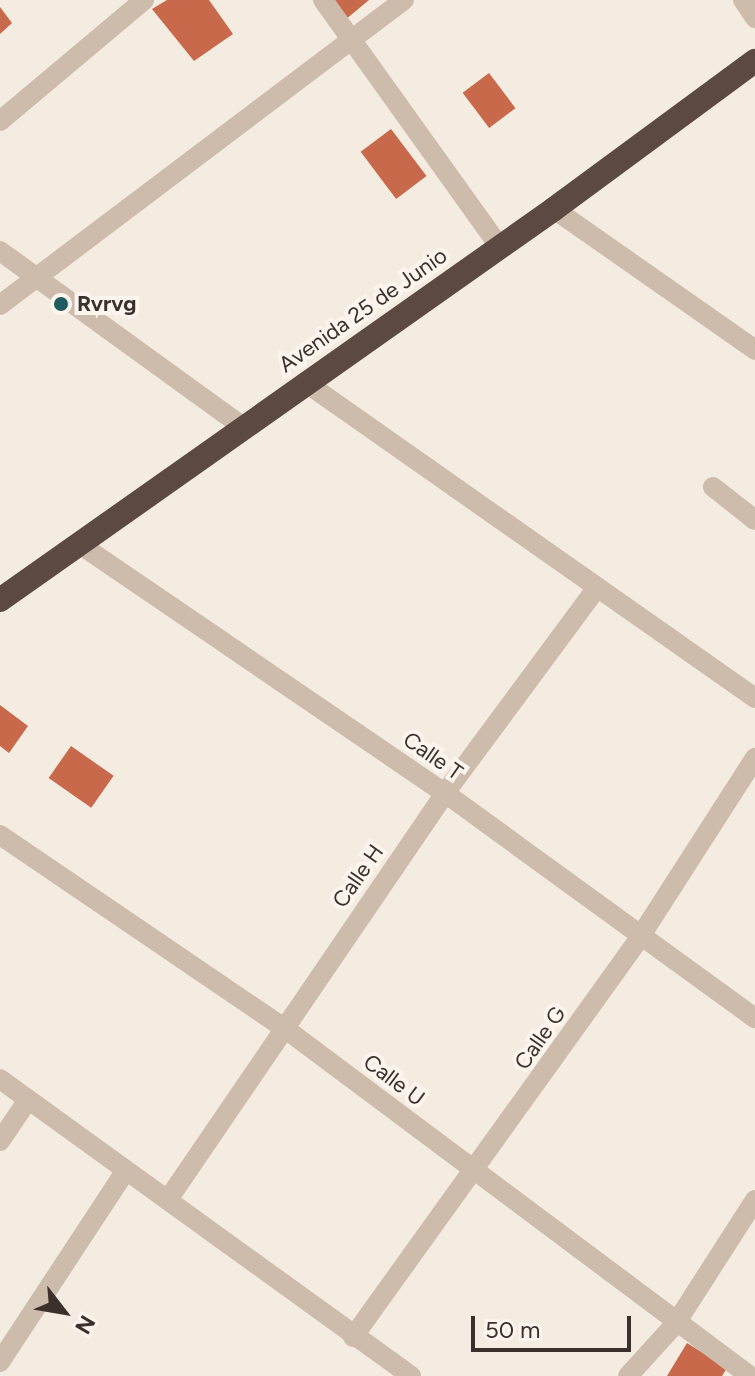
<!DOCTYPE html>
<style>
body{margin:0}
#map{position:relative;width:755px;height:1376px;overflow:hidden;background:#f4ebe1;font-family:Figtree,sans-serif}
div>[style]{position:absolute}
.building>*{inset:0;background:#c8694b;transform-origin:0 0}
.minor>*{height:20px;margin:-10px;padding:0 10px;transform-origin:10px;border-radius:10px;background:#cdbbac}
.highway>*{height:24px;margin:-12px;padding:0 12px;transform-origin:12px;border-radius:12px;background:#5c4a42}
.dots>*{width:22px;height:22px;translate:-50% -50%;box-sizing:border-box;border:4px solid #fbf5ee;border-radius:50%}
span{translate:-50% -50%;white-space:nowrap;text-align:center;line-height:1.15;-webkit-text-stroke:8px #fbf5ee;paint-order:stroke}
.poi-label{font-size:22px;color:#3b302b;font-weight:700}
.left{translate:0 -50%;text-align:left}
.street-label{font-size:22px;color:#3b302b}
.north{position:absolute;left:24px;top:1272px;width:80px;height:80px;-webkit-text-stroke:6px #fbf5ee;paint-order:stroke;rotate:121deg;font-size:22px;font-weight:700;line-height:32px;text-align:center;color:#3b302b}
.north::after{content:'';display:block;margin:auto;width:28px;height:36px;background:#3b302b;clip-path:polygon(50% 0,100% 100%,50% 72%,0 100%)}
.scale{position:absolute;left:471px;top:1316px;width:160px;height:36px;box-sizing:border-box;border:4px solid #3b302b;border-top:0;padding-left:10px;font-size:24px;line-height:28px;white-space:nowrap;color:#3b302b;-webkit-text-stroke:6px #fbf5ee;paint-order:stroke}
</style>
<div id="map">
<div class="building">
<div style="clip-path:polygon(167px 0,209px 0,233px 34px,194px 61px,152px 9px)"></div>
<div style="clip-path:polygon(331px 0,369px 0,345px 20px)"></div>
<div style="clip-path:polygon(0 7px,12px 23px,0 34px)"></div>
<div style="left:489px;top:73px;width:44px;height:33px;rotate:53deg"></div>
<div style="left:391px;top:129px;width:59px;height:38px;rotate:53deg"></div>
<div style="clip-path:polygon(0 705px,28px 726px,9px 753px,0 746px)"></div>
<div style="left:71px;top:746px;width:52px;height:39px;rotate:35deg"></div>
<div style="clip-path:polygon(687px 1343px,727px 1368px,722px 1376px,667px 1376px)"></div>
</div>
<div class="minor">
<div style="left:323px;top:0;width:302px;rotate:54.4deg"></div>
<div style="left:743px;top:0;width:22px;rotate:56deg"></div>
<div style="left:0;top:121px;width:188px;rotate:-40deg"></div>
<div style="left:554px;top:209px;width:246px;rotate:35deg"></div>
<div style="left:0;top:251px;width:300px;rotate:35.9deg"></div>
<div style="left:0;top:305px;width:506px;rotate:-37.05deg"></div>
<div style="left:305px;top:382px;width:550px;rotate:35.08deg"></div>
<div style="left:713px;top:487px;width:53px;rotate:38.2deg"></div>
<div style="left:78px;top:543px;width:444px;rotate:34.3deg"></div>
<div style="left:445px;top:793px;width:383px;rotate:36deg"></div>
<div style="left:0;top:835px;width:342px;rotate:34.2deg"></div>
<div style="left:283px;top:1027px;width:583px;rotate:36.77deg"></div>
<div style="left:0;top:1079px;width:507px;rotate:35.85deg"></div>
<div style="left:0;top:1141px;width:50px;rotate:-55.7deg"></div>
<div style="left:169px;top:1198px;width:490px;rotate:-55.7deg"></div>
<div style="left:445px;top:793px;width:254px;rotate:-53.5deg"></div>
<div style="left:353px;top:1337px;width:492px;rotate:-54.3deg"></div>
<div style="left:640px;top:937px;width:213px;rotate:-57.3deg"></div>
<div style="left:0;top:1362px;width:227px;rotate:-56.7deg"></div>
<div style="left:628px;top:1376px;width:72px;rotate:-47.8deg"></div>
<div style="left:676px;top:1323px;width:146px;rotate:-57.3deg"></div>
</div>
<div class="highway">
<div style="left:0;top:600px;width:678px;rotate:-35.21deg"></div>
<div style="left:554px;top:209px;width:250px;rotate:-36.4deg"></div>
</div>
<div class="dots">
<div style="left:61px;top:304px;background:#1f5a5e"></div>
</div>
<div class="poi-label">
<span class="left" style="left:77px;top:304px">Rvrvg</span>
</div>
<div class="street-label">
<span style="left:363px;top:310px;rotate:-35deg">Avenida 25 de Junio</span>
<span style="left:433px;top:756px;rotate:35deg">Calle T</span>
<span style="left:358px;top:876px;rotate:-55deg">Calle H</span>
<span style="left:540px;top:1038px;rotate:-55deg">Calle G</span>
<span style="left:394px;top:1080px;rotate:37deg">Calle U</span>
</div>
<div class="north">N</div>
<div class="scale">50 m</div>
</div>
